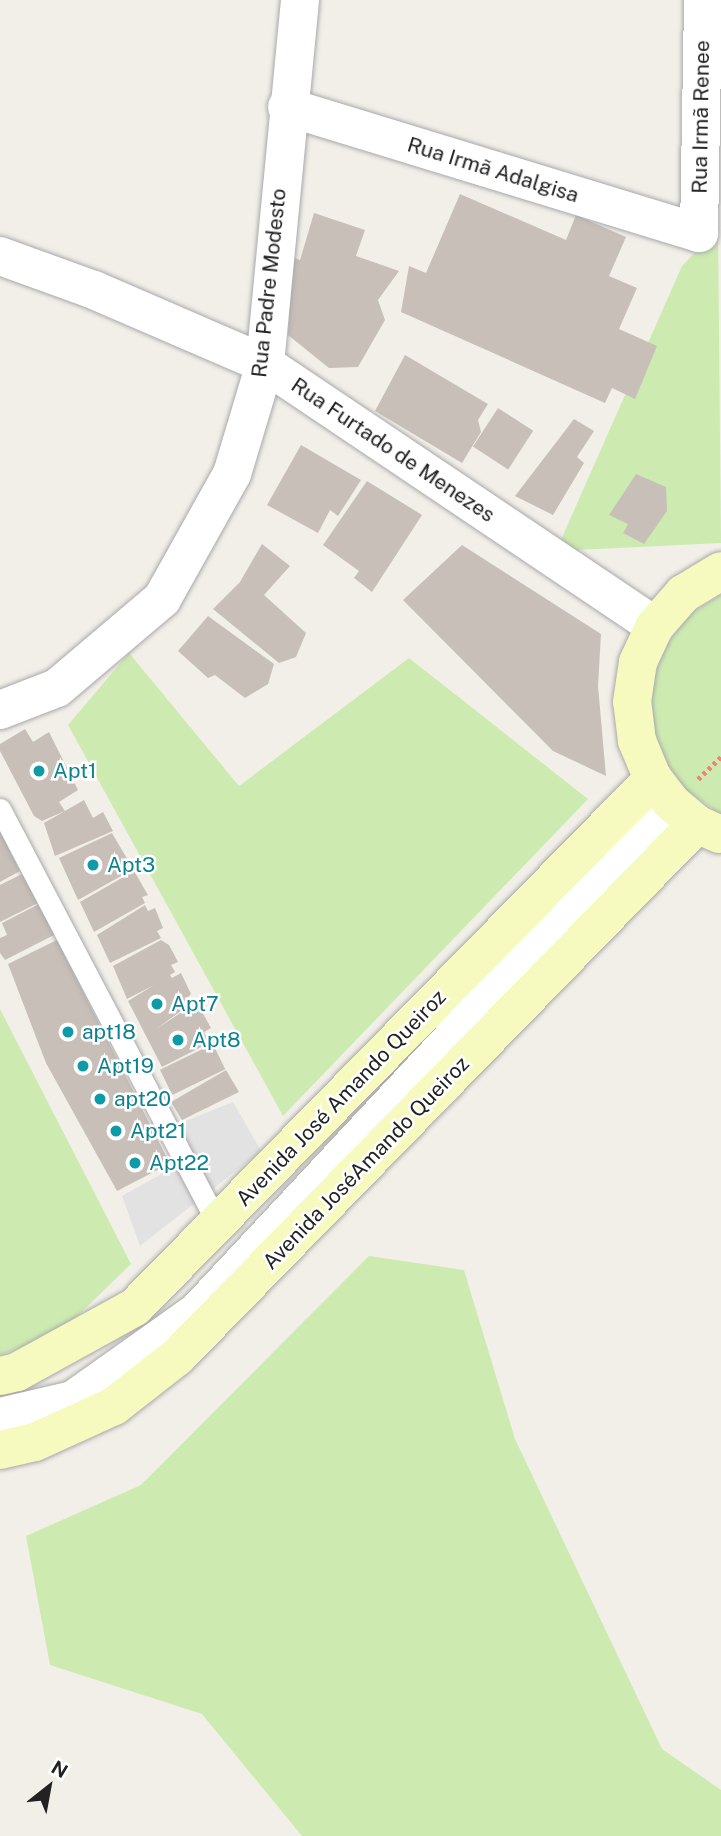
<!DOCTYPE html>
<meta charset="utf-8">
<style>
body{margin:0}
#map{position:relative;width:721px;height:1836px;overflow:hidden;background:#f2efe9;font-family:"Public Sans",sans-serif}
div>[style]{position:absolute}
.grass>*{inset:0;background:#cdebb0}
.parking>*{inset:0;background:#e2e2e2}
.building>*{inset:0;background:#c7bfb8;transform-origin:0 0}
.path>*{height:4.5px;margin-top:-2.25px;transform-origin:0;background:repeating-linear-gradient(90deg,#fa8072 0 3.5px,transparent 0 7px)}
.roads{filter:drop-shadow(0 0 2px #a9a9a9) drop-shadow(0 0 2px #a9a9a9)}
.lane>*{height:21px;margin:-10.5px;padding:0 10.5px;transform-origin:10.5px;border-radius:10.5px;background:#fff}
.street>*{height:38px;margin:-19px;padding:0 19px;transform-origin:19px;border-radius:19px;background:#fff}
.secondary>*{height:38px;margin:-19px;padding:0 19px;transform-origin:19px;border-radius:19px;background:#f7fabf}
.dots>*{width:19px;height:19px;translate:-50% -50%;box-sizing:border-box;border:4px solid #fff;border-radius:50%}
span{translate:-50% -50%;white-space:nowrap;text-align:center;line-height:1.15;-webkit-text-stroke:5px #fff;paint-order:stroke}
.street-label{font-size:21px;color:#222}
.culture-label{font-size:21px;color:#0d838f}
.left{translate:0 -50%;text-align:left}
.north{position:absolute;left:14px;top:1752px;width:70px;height:70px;-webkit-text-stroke:5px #fff;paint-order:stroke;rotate:31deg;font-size:19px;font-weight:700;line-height:28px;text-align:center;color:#222}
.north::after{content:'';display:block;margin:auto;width:24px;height:32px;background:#222;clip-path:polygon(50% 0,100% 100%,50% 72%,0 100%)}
</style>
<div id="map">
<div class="grass">
<div style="clip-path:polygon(718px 228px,721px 543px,556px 551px,682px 266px)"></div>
<div style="clip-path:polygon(721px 595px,721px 815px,685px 789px,663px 757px,651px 720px,653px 680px,667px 644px,691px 613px)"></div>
<div style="clip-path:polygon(129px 653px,239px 786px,409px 658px,588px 799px,283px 1116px,68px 725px)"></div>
<div style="clip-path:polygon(0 1009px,131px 1264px,61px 1332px,0 1355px)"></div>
<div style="clip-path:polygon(369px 1256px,464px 1270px,515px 1439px,662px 1749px,721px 1790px,721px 1836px,302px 1836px,202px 1714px,50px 1665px,26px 1536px,141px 1485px)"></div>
</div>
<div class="parking">
<div style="clip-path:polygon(233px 1102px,261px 1151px,140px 1246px,122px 1196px,185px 1161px,191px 1153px,183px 1122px)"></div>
</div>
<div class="building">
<div style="clip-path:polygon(460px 194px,566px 240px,576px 215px,626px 237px,609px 276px,637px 288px,619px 329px,657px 346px,635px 399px,612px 388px,605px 403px,401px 312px,409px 266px,426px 273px)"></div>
<div style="clip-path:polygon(314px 213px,365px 230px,356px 256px,399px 271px,378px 300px,385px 320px,358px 367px,329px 368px,288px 335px,292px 257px,300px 260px)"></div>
<div style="clip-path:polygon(405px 355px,488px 404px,478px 420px,481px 432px,462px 463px,375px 411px)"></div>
<div style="left:498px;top:408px;width:42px;height:46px;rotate:33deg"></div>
<div style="clip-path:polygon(574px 419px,594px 431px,577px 457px,584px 463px,553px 515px,515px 496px)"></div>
<div style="clip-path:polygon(301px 445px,361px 480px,338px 516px,330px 510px,318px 533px,267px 505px)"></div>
<div style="clip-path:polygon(636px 474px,666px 487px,667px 511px,644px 544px,623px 533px,628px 524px,609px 515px)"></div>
<div style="clip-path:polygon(367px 481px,422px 515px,372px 592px,354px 578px,359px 571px,323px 545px)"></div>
<div style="clip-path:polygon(262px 544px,290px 566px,264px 595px,306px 633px,296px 657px,279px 663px,213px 609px,240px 582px)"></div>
<div style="clip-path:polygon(462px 545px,601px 634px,598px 686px,606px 776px,553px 751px,403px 600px)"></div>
<div style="clip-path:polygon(208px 616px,274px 664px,268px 684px,245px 698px,215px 675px,208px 678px,178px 651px)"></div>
<div style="clip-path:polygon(25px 729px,33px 742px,49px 732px,78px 790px,59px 802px,65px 811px,42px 821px,34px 816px,0 751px,0 744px)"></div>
<div style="clip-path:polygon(84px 800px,93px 818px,103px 812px,113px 831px,55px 856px,44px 823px)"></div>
<div style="clip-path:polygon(0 830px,20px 871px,0 882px)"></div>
<div style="clip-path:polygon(112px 833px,129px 862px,117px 868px,123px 875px,78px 900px,59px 858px)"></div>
<div style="clip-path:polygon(134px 871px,148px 895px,142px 897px,145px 903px,94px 932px,80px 902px)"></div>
<div style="clip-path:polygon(22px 874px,38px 903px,0 922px,0 885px)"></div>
<div style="clip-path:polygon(39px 904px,56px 934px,5px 960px,0 953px,0 938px,7px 935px,2px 923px)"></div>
<div style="clip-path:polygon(145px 905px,148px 911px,155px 908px,163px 928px,157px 931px,161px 938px,110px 963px,97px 935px)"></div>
<div style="clip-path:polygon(57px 940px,168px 1160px,167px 1165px,117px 1191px,46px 1063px,8px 964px)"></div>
<div style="clip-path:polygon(161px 940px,169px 945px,178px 962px,171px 965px,175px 972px,170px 975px,172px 978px,181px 973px,191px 994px,184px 1001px,185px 1008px,156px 1029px,188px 1008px,191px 1012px,200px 1008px,211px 1028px,204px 1032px,209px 1043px,162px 1067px,128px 1001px,154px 985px,127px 999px,113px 966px)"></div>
<div style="left:213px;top:1044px;width:28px;height:59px;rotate:64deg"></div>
<div style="clip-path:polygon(226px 1070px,239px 1092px,182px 1120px,171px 1102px)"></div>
</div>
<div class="path">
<div style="left:698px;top:779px;width:32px;rotate:-44deg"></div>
</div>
<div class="roads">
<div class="lane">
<div style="left:0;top:809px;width:470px;rotate:62.3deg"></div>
</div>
<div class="street">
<div style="left:287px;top:107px;width:431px;rotate:17deg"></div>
<div style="left:699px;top:233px;width:233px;rotate:-89deg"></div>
<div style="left:0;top:256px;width:100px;rotate:19.9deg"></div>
<div style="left:94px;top:290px;width:186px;rotate:23.4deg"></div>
<div style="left:265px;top:364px;width:470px;rotate:33.9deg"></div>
<div style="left:0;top:710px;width:61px;rotate:-21.1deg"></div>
<div style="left:57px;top:688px;width:138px;rotate:-40.3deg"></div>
<div style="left:162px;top:599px;width:143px;rotate:-60.8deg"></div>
<div style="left:232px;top:474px;width:115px;rotate:-73.3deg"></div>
<div style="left:265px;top:364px;width:366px;rotate:-84.5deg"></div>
<div style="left:0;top:1417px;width:75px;rotate:-13.1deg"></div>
<div style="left:73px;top:1400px;width:152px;rotate:-35.4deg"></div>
<div style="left:197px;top:1312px;width:696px;rotate:-46.98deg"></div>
</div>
<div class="secondary">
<div style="left:719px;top:834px;width:24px;rotate:-156deg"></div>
<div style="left:697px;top:824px;width:33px;rotate:-140deg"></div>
<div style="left:672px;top:803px;width:31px;rotate:-128deg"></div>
<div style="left:653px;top:779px;width:41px;rotate:-112.8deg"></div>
<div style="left:637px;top:741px;width:39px;rotate:-97deg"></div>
<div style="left:632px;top:702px;width:40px;rotate:-81.5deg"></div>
<div style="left:638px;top:662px;width:40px;rotate:-65deg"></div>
<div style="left:655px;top:626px;width:43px;rotate:-48.8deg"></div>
<div style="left:683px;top:594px;width:44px;rotate:-31.2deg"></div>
<div style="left:0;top:1376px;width:17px;rotate:-13deg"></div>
<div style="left:17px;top:1372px;width:135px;rotate:-28.8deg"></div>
<div style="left:135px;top:1307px;width:740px;rotate:-45.55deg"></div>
<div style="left:0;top:1450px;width:36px;rotate:-13deg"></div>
<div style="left:35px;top:1442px;width:87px;rotate:-24.5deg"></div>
<div style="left:114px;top:1406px;width:81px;rotate:-38deg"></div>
<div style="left:178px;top:1356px;width:743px;rotate:-45.71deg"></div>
</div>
</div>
<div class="dots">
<div style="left:39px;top:771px;background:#0f9aa8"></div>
<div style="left:93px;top:865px;background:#0f9aa8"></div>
<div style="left:157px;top:1004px;background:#0f9aa8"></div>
<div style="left:68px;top:1032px;background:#0f9aa8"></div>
<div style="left:178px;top:1040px;background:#0f9aa8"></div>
<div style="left:83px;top:1066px;background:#0f9aa8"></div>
<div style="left:100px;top:1099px;background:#0f9aa8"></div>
<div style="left:116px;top:1131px;background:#0f9aa8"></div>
<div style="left:135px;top:1163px;background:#0f9aa8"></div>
</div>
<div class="street-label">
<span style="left:701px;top:117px;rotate:-89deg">Rua Irmã Renee</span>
<span style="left:493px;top:170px;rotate:17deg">Rua Irmã Adalgisa</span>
<span style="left:269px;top:283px;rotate:-84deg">Rua Padre Modesto</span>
<span style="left:393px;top:450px;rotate:34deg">Rua Furtado de Menezes</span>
<span style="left:341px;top:1098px;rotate:-46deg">Avenida José Amando Queiroz</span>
<span style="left:366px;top:1163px;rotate:-46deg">Avenida JoséAmando Queiroz</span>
</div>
<div class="culture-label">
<span class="left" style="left:53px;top:771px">Apt1</span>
<span class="left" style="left:107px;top:865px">Apt3</span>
<span class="left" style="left:171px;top:1004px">Apt7</span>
<span class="left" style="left:82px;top:1032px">apt18</span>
<span class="left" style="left:192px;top:1040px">Apt8</span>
<span class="left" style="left:97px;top:1066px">Apt19</span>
<span class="left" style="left:114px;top:1099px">apt20</span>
<span class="left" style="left:130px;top:1131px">Apt21</span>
<span class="left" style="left:149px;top:1163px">Apt22</span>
</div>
<div class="north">N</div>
</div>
